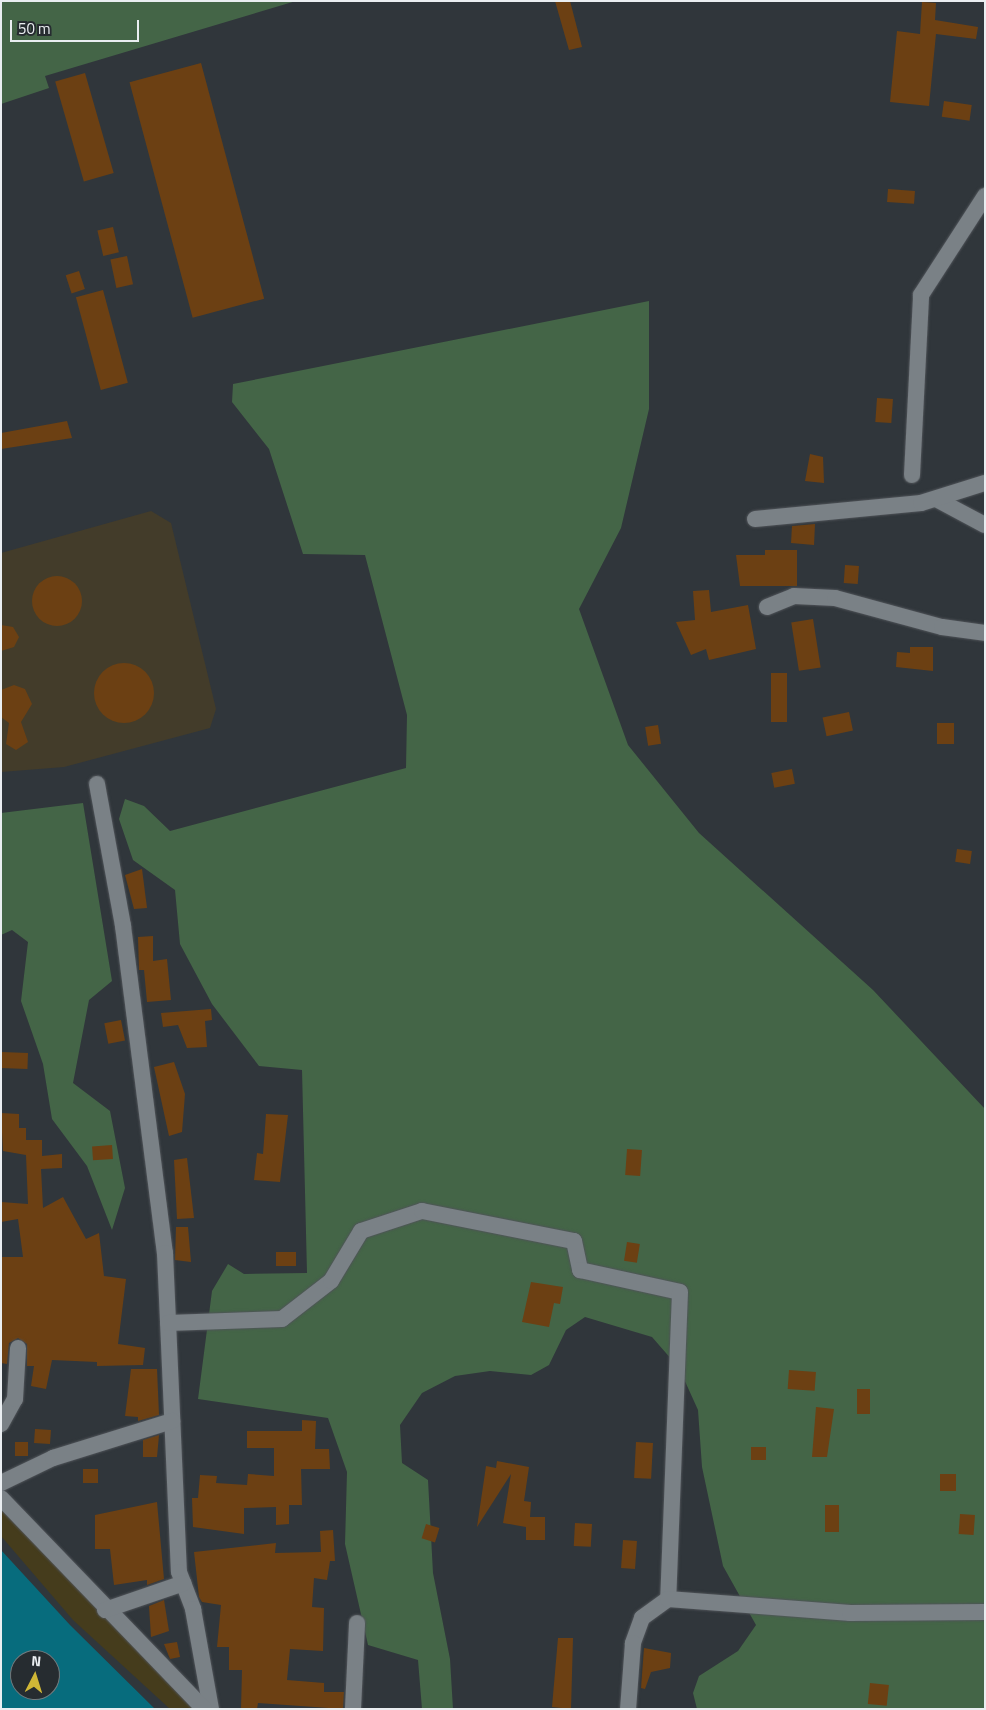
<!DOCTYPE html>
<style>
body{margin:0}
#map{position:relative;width:986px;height:1710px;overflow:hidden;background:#30363b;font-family:"Titillium Web",sans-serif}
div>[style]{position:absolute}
.industrial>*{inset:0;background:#433c2a}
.green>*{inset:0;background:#446547}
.sand>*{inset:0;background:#453c1c}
.water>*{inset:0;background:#076c7d}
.building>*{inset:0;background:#6c4013;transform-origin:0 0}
.round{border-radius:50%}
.roads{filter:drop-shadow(0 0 1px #4f5358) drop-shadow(0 0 1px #4f5358)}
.minor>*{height:16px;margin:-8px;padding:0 8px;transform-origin:8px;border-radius:8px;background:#7a8186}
span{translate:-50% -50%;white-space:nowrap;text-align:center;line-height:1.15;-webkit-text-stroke:4px #262c30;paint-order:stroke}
.frame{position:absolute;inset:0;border:2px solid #eaeef1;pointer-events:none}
.north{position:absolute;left:10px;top:1650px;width:50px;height:50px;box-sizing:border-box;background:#262c30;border:1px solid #747a7d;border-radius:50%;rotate:5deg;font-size:14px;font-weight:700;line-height:20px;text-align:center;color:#eaeef1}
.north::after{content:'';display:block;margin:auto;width:18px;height:22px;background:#d0b736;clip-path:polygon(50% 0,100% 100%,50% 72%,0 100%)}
.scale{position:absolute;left:10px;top:20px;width:129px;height:22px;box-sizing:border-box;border:2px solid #eaeef1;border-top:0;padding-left:6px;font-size:15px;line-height:18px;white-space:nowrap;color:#eaeef1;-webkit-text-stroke:4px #262c30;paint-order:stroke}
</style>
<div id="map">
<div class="industrial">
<div style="clip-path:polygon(151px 511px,171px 523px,216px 709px,210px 728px,64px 767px,1px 772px,1px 553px)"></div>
</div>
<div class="green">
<div style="clip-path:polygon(1px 1px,296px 1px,45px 76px,49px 88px,1px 104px)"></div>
<div style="clip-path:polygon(649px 301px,649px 409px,621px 528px,579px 609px,628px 745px,699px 833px,873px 990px,985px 1109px,985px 1709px,697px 1709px,693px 1693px,699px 1676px,738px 1651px,756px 1625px,723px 1566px,702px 1467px,698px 1410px,679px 1368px,652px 1337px,585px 1317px,566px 1330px,549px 1365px,531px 1375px,490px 1371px,455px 1376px,422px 1393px,400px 1425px,402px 1463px,428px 1480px,433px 1573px,450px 1659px,453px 1709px,422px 1709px,418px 1660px,368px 1645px,345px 1544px,347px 1472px,328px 1418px,198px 1399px,212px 1291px,228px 1264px,244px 1274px,307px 1273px,302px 1070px,259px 1066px,212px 1004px,180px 944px,175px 890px,133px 860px,119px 819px,125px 799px,144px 806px,170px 831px,406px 768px,407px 715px,365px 555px,303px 554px,269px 449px,232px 402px,233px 384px)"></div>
<div style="clip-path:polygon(83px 803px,112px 981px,89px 1000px,73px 1083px,110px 1111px,125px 1188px,112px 1230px,87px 1166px,52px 1119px,43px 1064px,21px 1001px,28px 942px,12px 930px,1px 935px,1px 813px)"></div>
</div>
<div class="sand">
<div style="clip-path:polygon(1px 1498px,207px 1709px,170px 1709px,73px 1620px,1px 1536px)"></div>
</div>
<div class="water">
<div style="clip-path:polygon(evenodd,1px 1550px,70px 1625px,155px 1709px,1px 1709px,1px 1550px,20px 1660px,50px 1660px,50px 1690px,20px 1690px,20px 1660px)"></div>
</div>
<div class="building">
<div style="clip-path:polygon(555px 1px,570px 1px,582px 47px,569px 50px)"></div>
<div style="clip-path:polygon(922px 2px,936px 3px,935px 20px,978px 27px,976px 39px,936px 34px,929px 106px,890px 102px,897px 31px,920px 34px)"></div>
<div style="left:201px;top:63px;width:244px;height:74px;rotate:75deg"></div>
<div style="left:85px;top:73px;width:104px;height:31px;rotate:74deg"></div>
<div style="left:944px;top:101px;width:28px;height:16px;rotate:8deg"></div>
<div style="left:888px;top:189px;width:27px;height:13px;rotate:4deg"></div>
<div style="left:113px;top:227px;width:26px;height:16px;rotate:77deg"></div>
<div style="left:127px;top:256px;width:29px;height:17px;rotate:78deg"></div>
<div style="left:79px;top:271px;width:19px;height:14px;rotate:72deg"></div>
<div style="left:103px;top:290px;width:96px;height:28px;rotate:75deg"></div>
<div style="left:877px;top:398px;width:16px;height:24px;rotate:4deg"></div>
<div style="clip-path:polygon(67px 421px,72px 438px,1px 449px,1px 433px)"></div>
<div style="clip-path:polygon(810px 454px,823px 457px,824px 483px,805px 481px)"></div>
<div style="clip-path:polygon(815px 524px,814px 545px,791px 543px,792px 526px)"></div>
<div style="clip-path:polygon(765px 550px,797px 550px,797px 586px,740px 586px,736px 555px,765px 555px)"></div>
<div style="left:845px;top:565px;width:14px;height:18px;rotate:4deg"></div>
<div class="round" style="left:32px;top:576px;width:50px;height:50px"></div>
<div style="clip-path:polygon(709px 590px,711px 612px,748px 605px,756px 649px,709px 660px,706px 649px,691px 655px,676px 622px,695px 620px,693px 591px)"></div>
<div style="left:813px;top:619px;width:49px;height:22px;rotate:81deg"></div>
<div style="clip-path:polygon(1px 625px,13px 627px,19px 637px,14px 647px,1px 651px)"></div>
<div style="clip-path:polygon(910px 647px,933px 647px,933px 671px,896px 667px,897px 652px,910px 653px)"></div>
<div class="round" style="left:94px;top:663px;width:60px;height:60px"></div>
<div style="left:771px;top:673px;width:16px;height:49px"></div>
<div style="clip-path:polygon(14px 685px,25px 689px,32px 704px,21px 722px,28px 742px,16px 750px,6px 744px,9px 723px,1px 717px,1px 690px)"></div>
<div style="left:849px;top:712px;width:19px;height:27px;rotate:78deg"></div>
<div style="left:937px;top:723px;width:17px;height:21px"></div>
<div style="left:658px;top:725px;width:19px;height:13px;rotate:81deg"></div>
<div style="left:792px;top:769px;width:15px;height:21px;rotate:79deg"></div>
<div style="left:957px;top:849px;width:15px;height:13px;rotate:8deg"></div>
<div style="clip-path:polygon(142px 869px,147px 908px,134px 909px,125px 875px)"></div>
<div style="clip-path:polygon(153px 936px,153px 961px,167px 959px,171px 1000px,147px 1002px,144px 970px,139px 970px,138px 937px)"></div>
<div style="clip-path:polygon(211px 1009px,212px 1020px,205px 1021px,207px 1047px,187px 1048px,178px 1025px,163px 1027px,161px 1013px)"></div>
<div style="left:121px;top:1020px;width:21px;height:17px;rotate:79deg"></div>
<div style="left:1px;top:1052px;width:27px;height:16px;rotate:2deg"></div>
<div style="clip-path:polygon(174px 1062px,185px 1094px,182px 1132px,169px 1136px,154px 1067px)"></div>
<div style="clip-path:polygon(1px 1113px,19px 1114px,19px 1128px,26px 1128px,26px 1140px,42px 1140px,42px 1156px,62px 1154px,62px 1168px,41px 1169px,43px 1208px,63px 1197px,86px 1239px,99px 1233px,104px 1276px,126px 1279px,118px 1344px,145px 1348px,143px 1365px,97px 1366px,97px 1362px,52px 1360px,46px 1389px,31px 1386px,34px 1366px,27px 1366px,27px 1344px,18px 1338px,9px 1343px,7px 1364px,1px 1363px,1px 1257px,23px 1257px,18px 1219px,1px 1222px,1px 1202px,28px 1204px,26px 1155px,3px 1151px)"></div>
<div style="clip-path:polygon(266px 1114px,288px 1115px,280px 1182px,254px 1180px,257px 1153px,263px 1154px)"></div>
<div style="left:112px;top:1145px;width:14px;height:20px;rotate:86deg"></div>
<div style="left:627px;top:1149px;width:15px;height:26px;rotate:4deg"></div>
<div style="clip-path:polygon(187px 1158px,194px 1218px,177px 1219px,174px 1160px)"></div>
<div style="clip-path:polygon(176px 1227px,188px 1227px,191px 1262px,175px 1260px)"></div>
<div style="left:627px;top:1242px;width:13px;height:19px;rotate:9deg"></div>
<div style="left:296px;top:1252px;width:14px;height:20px;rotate:90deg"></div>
<div style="clip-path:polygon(531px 1282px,563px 1287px,560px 1304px,554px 1303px,549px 1327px,522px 1322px)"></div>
<div style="clip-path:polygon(131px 1369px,157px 1369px,159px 1415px,138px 1421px,138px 1417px,125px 1416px)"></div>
<div style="left:789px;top:1370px;width:27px;height:19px;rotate:4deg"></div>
<div style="left:857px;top:1389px;width:13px;height:25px"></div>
<div style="clip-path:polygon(816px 1407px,834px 1409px,827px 1457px,812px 1457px)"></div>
<div style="clip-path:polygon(302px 1420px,316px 1421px,315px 1449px,329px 1449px,330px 1469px,301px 1469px,302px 1505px,289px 1505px,289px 1524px,276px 1525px,276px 1507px,244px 1508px,244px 1534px,193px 1527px,192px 1498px,198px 1498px,200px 1475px,217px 1476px,216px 1483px,247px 1485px,248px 1474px,274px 1476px,274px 1448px,247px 1448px,247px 1431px,302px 1431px)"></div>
<div style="left:35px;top:1429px;width:16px;height:14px;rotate:4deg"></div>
<div style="clip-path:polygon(159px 1435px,157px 1457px,143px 1457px,143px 1440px)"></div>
<div style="left:15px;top:1442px;width:13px;height:14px"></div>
<div style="left:636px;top:1442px;width:17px;height:36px;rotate:3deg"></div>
<div style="left:751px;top:1447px;width:15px;height:13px"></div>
<div style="clip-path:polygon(497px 1461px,529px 1467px,524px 1501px,531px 1502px,530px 1517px,545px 1517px,545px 1540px,526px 1540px,526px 1527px,503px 1523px,511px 1474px,477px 1527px,486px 1466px,496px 1468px)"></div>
<div style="left:98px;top:1469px;width:14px;height:15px;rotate:90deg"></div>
<div style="left:940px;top:1474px;width:16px;height:17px"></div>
<div style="clip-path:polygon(157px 1502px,164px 1579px,147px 1585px,147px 1580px,114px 1585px,110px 1549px,95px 1549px,95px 1515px)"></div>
<div style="left:825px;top:1505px;width:14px;height:27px"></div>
<div style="left:960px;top:1514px;width:15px;height:20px;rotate:4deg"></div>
<div style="left:575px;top:1523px;width:17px;height:23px;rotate:3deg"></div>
<div style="left:426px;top:1524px;width:14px;height:15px;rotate:17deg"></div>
<div style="clip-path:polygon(333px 1530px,335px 1561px,330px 1561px,327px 1580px,314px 1578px,312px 1607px,324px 1608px,323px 1651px,290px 1649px,287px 1680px,324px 1683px,324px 1692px,344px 1692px,343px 1709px,258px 1703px,257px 1709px,241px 1709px,242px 1670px,229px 1670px,229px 1647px,217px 1647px,221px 1605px,202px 1602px,199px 1597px,194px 1552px,276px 1543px,275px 1553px,321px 1552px,320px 1531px)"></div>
<div style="left:623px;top:1540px;width:14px;height:28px;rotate:4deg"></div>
<div style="clip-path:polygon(164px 1600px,169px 1631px,151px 1637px,149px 1606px)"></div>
<div style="clip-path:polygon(558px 1638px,573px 1638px,571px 1709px,552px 1707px)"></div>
<div style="clip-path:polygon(177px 1642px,180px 1657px,170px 1659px,164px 1644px)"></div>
<div style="clip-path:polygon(644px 1648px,671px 1653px,670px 1668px,651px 1672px,645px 1689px,641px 1688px)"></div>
<div style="left:870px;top:1683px;width:19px;height:21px;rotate:6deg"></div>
</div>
<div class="roads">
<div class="minor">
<div style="left:912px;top:475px;width:180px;rotate:-87.1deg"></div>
<div style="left:921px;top:295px;width:118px;rotate:-57.1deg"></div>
<div style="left:936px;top:499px;width:55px;rotate:28deg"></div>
<div style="left:755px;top:519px;width:167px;rotate:-5.5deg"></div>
<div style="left:921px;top:503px;width:67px;rotate:-17.4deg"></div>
<div style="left:767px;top:607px;width:29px;rotate:-22deg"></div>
<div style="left:794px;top:596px;width:41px;rotate:2.8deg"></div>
<div style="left:835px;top:598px;width:111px;rotate:15.2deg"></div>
<div style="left:942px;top:627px;width:43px;rotate:7.9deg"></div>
<div style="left:97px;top:784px;width:144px;rotate:79.6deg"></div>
<div style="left:123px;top:926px;width:330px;rotate:82.7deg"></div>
<div style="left:165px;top:1253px;width:319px;rotate:87.5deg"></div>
<div style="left:179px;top:1572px;width:40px;rotate:69deg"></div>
<div style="left:193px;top:1609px;width:102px;rotate:79.8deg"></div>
<div style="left:168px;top:1323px;width:114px;rotate:-2deg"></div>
<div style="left:282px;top:1319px;width:62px;rotate:-37.8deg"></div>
<div style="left:331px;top:1281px;width:58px;rotate:-59deg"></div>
<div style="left:361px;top:1231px;width:64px;rotate:-18.2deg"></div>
<div style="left:422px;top:1211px;width:155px;rotate:11.2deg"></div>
<div style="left:574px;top:1241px;width:30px;rotate:78deg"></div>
<div style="left:580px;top:1270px;width:102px;rotate:12.4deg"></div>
<div style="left:680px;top:1292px;width:307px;rotate:92.2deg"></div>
<div style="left:668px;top:1599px;width:32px;rotate:144deg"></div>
<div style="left:642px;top:1618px;width:27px;rotate:110deg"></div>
<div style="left:633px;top:1643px;width:66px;rotate:94.3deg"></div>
<div style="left:1px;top:1424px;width:29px;rotate:-61deg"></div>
<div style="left:15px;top:1399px;width:51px;rotate:-86.6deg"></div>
<div style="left:1px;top:1483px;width:58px;rotate:-25.7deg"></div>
<div style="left:53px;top:1458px;width:125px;rotate:-17.3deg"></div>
<div style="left:1px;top:1498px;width:293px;rotate:46.1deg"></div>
<div style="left:668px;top:1599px;width:183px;rotate:4.4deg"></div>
<div style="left:850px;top:1613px;width:135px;rotate:-0.4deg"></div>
<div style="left:105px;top:1610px;width:83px;rotate:-18.9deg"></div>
<div style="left:353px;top:1709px;width:86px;rotate:-87.3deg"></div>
</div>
</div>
<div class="frame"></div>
<div class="north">N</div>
<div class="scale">50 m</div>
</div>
